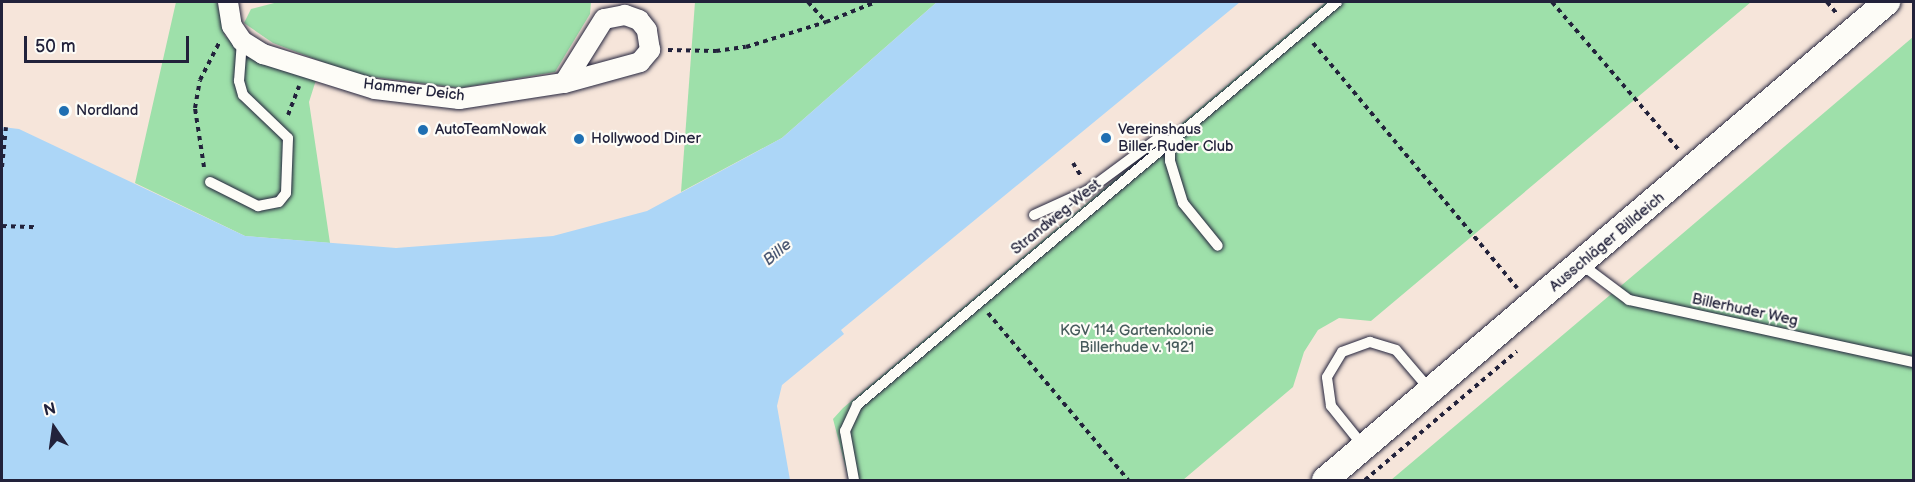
<!DOCTYPE html>
<meta charset="utf-8">
<style>
body{margin:0}
#map{position:relative;width:1915px;height:482px;overflow:hidden;background:#f6e5da;font-family:"Balsamiq Sans",sans-serif}
div>[style]{position:absolute}
.green>*{inset:0;background:#9ee0aa}
.water>*{inset:0;background:#acd6f7}
.path>*{height:4px;margin-top:-2px;transform-origin:0;background:repeating-linear-gradient(90deg,#22223b 0 4.5px,transparent 0 9px)}
.roads{filter:drop-shadow(0 0 2px #22223b) drop-shadow(0 0 2px #22223b)}
.service>*{height:10px;margin:-5px;padding:0 5px;transform-origin:5px;border-radius:5px;background:#fdfcf7}
.minor>*{height:20px;margin:-10px;padding:0 10px;transform-origin:10px;border-radius:10px;background:#fdfcf7}
.tertiary>*{height:26px;margin:-13px;padding:0 13px;transform-origin:13px;border-radius:13px;background:#fdfcf7}
.dots>*{width:16px;height:16px;translate:-50% -50%;box-sizing:border-box;border:3px solid #fdfcf7;border-radius:50%}
span{translate:-50% -50%;white-space:nowrap;text-align:center;line-height:1.15;-webkit-text-stroke:4.5px #fdfcf7;paint-order:stroke}
.street-label{font-size:15px;color:#22223b}
.poi-label{font-size:15px;color:#22223b}
.left{translate:0 -50%;text-align:left}
.park-label{font-size:15px;color:#475b5c}
.water-label{font-size:16px;color:#4b5873;font-style:italic}
.frame{position:absolute;inset:0;border:3px solid #22223b;pointer-events:none}
.north{position:absolute;left:24px;top:398px;width:60px;height:60px;-webkit-text-stroke:4px #fdfcf7;paint-order:stroke;rotate:347deg;font-size:16px;font-weight:700;line-height:24px;text-align:center;color:#22223b}
.north::after{content:'';display:block;margin:auto;width:21px;height:27px;background:#22223b;clip-path:polygon(50% 0,100% 100%,50% 72%,0 100%)}
.scale{position:absolute;left:24px;top:36px;width:165px;height:27px;box-sizing:border-box;border:3px solid #22223b;border-top:0;padding-left:8px;font-size:18px;line-height:21px;white-space:nowrap;color:#22223b;-webkit-text-stroke:4px #fdfcf7;paint-order:stroke}
</style>
<div id="map">
<div class="green">
<div style="clip-path:polygon(176px 2px,217px 2px,225px 36px,262px 64px,316px 80px,309px 102px,330px 243px,245px 236px,135px 183px)"></div>
<div style="clip-path:polygon(278px 2px,591px 2px,590px 14px,555px 72px,460px 88px,357px 75px,273px 43px,244px 23px,251px 9px)"></div>
<div style="clip-path:polygon(695px 2px,937px 2px,782px 138px,681px 192px)"></div>
<div style="clip-path:polygon(1326px 2px,1751px 2px,1371px 321px,1339px 318px,1318px 330px,1304px 352px,1293px 387px,1183px 480px,849px 480px,833px 419px,843px 408px)"></div>
<div style="clip-path:polygon(1913px 37px,1913px 480px,1391px 480px,1655px 257px)"></div>
</div>
<div class="water">
<div style="clip-path:polygon(937px 2px,1240px 2px,841px 330px,844px 334px,782px 385px,777px 406px,790px 480px,2px 480px,2px 127px,19px 129px,245px 236px,396px 248px,553px 236px,647px 211px,782px 138px)"></div>
</div>
<div class="path">
<div style="left:808px;top:2px;width:27px;rotate:48deg"></div>
<div style="left:1552px;top:2px;width:194px;rotate:49.4deg"></div>
<div style="left:1827px;top:2px;width:17px;rotate:50deg"></div>
<div style="left:1313px;top:43px;width:319px;rotate:50.2deg"></div>
<div style="left:668px;top:50px;width:48px;rotate:1.2deg"></div>
<div style="left:716px;top:51px;width:30px;rotate:-8deg"></div>
<div style="left:746px;top:47px;width:84px;rotate:-17.4deg"></div>
<div style="left:826px;top:22px;width:54px;rotate:-21.8deg"></div>
<div style="left:288px;top:115px;width:31px;rotate:-69deg"></div>
<div style="left:1073px;top:163px;width:17px;rotate:59deg"></div>
<div style="left:2px;top:167px;width:40px;rotate:-84.3deg"></div>
<div style="left:204px;top:167px;width:60px;rotate:-98.7deg"></div>
<div style="left:195px;top:108px;width:28px;rotate:-80deg"></div>
<div style="left:200px;top:80px;width:42px;rotate:-62.8deg"></div>
<div style="left:2px;top:226px;width:35px;rotate:2deg"></div>
<div style="left:988px;top:313px;width:218px;rotate:50deg"></div>
<div style="left:1365px;top:480px;width:199px;rotate:-40.3deg"></div>
</div>
<div class="roads">
<div class="service">
<div style="left:210px;top:182px;width:54px;rotate:26.6deg"></div>
<div style="left:258px;top:206px;width:21px;rotate:-11deg"></div>
<div style="left:279px;top:202px;width:11px;rotate:-52deg"></div>
<div style="left:286px;top:193px;width:55px;rotate:-87.9deg"></div>
<div style="left:288px;top:138px;width:62px;rotate:-136.3deg"></div>
<div style="left:243px;top:95px;width:15px;rotate:-106deg"></div>
<div style="left:239px;top:81px;width:40px;rotate:-85.7deg"></div>
<div style="left:1034px;top:215px;width:58px;rotate:-24.4deg"></div>
<div style="left:1087px;top:191px;width:91px;rotate:-36.5deg"></div>
<div style="left:1160px;top:137px;width:11px;rotate:27deg"></div>
<div style="left:1170px;top:142px;width:19px;rotate:90deg"></div>
<div style="left:1170px;top:161px;width:44px;rotate:72.8deg"></div>
<div style="left:1183px;top:203px;width:55px;rotate:50.9deg"></div>
<div style="left:1581px;top:264px;width:60px;rotate:36.9deg"></div>
<div style="left:1629px;top:300px;width:292px;rotate:12.3deg"></div>
<div style="left:1364px;top:447px;width:53px;rotate:-128.8deg"></div>
<div style="left:1331px;top:406px;width:29px;rotate:-98deg"></div>
<div style="left:1327px;top:377px;width:29px;rotate:-59deg"></div>
<div style="left:1342px;top:352px;width:30px;rotate:-20deg"></div>
<div style="left:1370px;top:342px;width:27px;rotate:17deg"></div>
<div style="left:1396px;top:350px;width:54px;rotate:49.5deg"></div>
<div style="left:854px;top:480px;width:50px;rotate:-100.4deg"></div>
<div style="left:845px;top:431px;width:29px;rotate:-65deg"></div>
<div style="left:857px;top:405px;width:627px;rotate:-40.02deg"></div>
</div>
<div class="minor">
<div style="left:228px;top:2px;width:24px;rotate:81deg"></div>
<div style="left:232px;top:26px;width:18px;rotate:56deg"></div>
<div style="left:242px;top:41px;width:25px;rotate:32deg"></div>
<div style="left:263px;top:54px;width:117px;rotate:17.4deg"></div>
<div style="left:375px;top:89px;width:85px;rotate:6.8deg"></div>
<div style="left:459px;top:99px;width:106px;rotate:-8.7deg"></div>
<div style="left:564px;top:83px;width:79px;rotate:-15.4deg"></div>
<div style="left:640px;top:62px;width:16px;rotate:-50deg"></div>
<div style="left:650px;top:50px;width:20px;rotate:-99deg"></div>
<div style="left:647px;top:30px;width:13px;rotate:-129deg"></div>
<div style="left:639px;top:20px;width:15px;rotate:-160deg"></div>
<div style="left:625px;top:15px;width:21px;rotate:169deg"></div>
<div style="left:604px;top:19px;width:75px;rotate:122deg"></div>
</div>
<div class="tertiary">
<div style="left:1325px;top:480px;width:738px;rotate:-40.38deg"></div>
</div>
</div>
<div class="dots">
<div style="left:64px;top:111px;background:#1f6fb2"></div>
<div style="left:423px;top:130px;background:#1f6fb2"></div>
<div style="left:1106px;top:138px;background:#1f6fb2"></div>
<div style="left:579px;top:139px;background:#1f6fb2"></div>
</div>
<div class="street-label">
<span style="left:414px;top:90px;rotate:7deg">Hammer Deich</span>
<span style="left:1056px;top:217px;rotate:-39deg">Strandweg-West</span>
<span style="left:1607px;top:242px;rotate:-40deg">Ausschläger Billdeich</span>
<span style="left:1745px;top:310px;rotate:12deg">Billerhuder Weg</span>
</div>
<div class="poi-label">
<span class="left" style="left:76px;top:111px">Nordland</span>
<span class="left" style="left:1118px;top:138px">Vereinshaus<br>Biller Ruder Club</span>
<span class="left" style="left:435px;top:130px">AutoTeamNowak</span>
<span class="left" style="left:591px;top:139px">Hollywood Diner</span>
</div>
<div class="park-label">
<span style="left:1137px;top:339px">KGV 114 Gartenkolonie<br>Billerhude v. 1921</span>
</div>
<div class="water-label">
<span style="left:778px;top:253px;rotate:-40deg">Bille</span>
</div>
<div class="frame"></div>
<div class="north">N</div>
<div class="scale">50 m</div>
</div>
